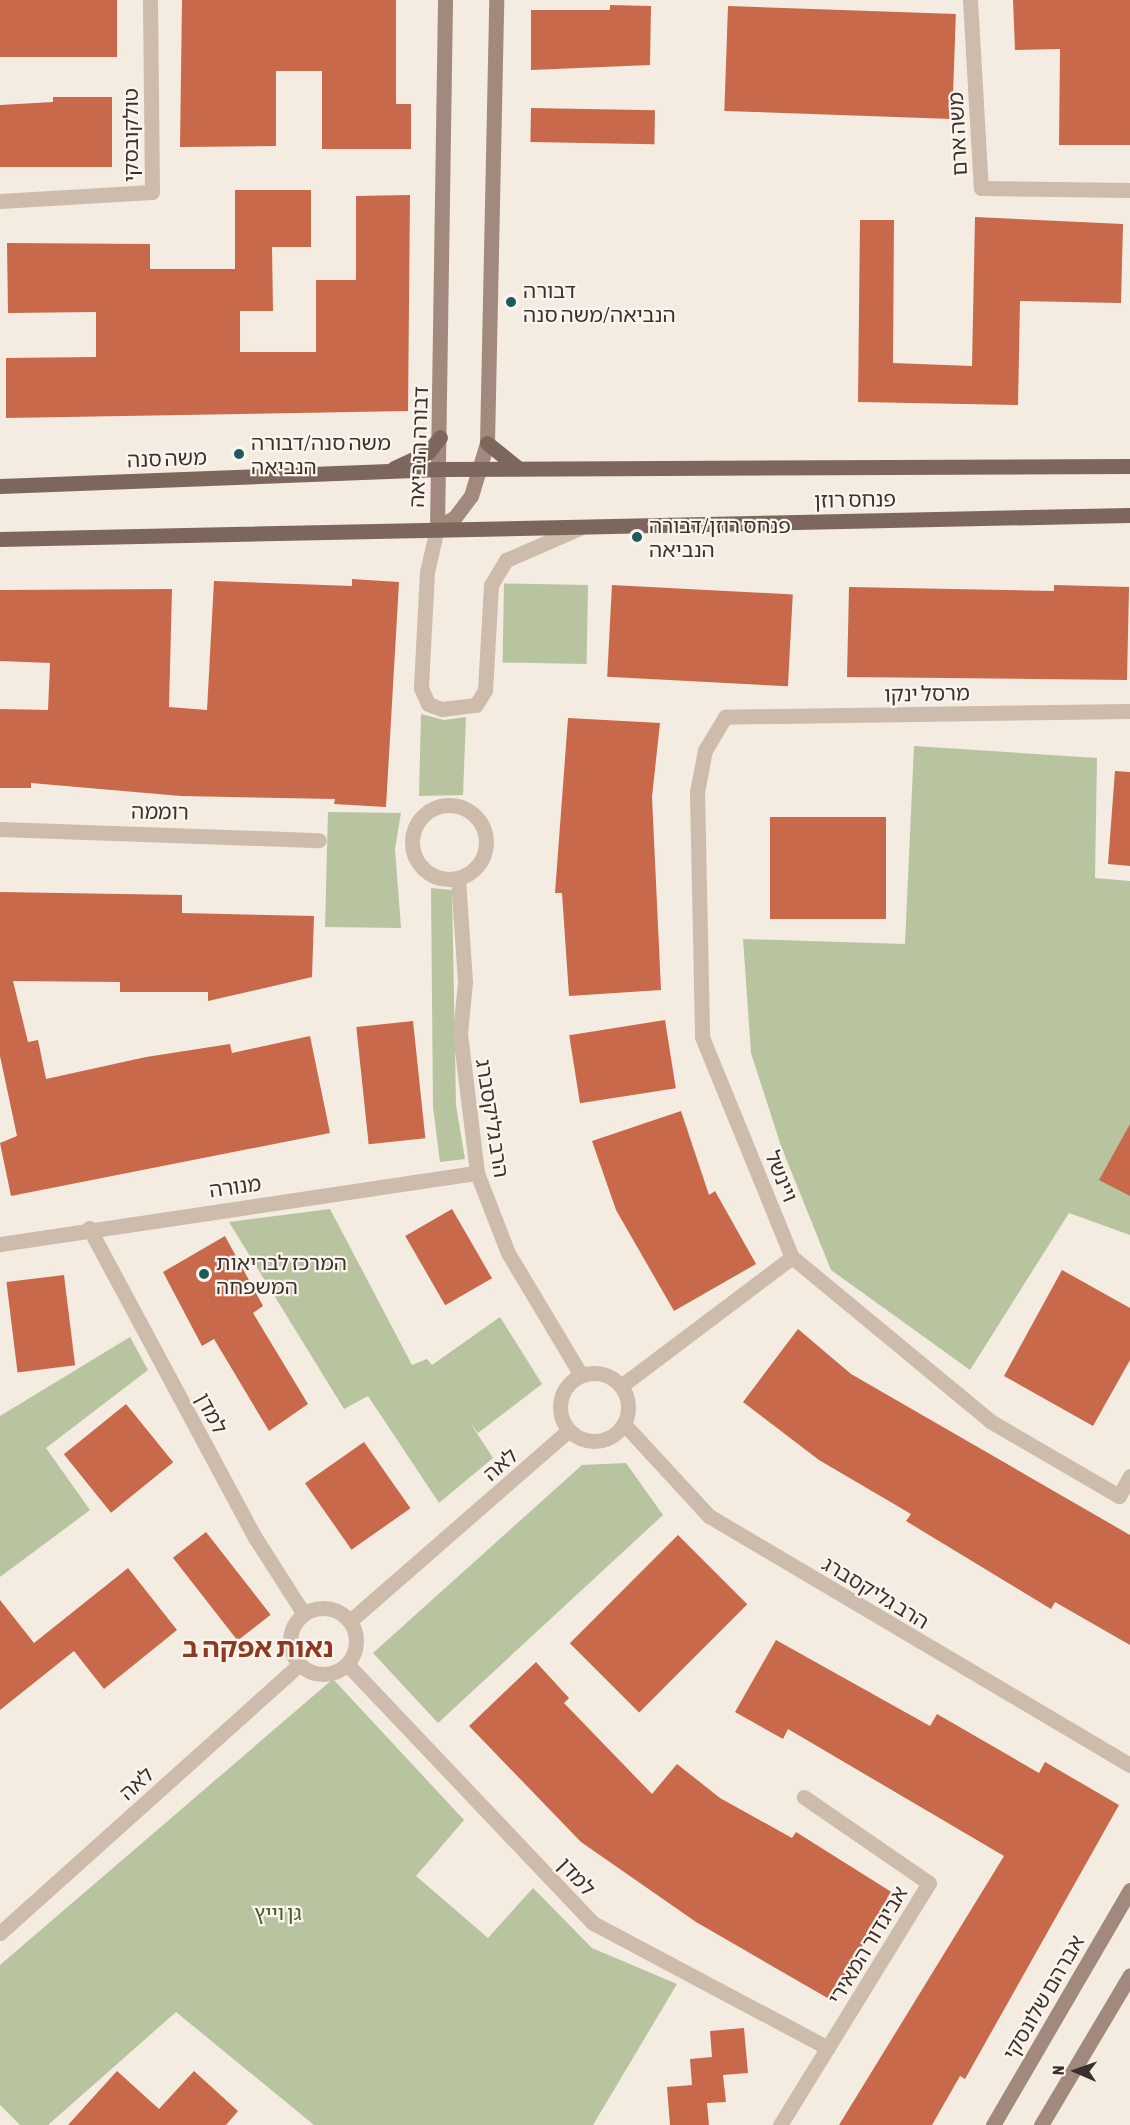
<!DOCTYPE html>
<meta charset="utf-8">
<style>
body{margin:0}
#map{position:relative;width:1130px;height:2125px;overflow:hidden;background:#f4ebe1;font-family:"Asap Condensed","Noto Sans Hebrew",sans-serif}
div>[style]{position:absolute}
.green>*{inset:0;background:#b8c4a0;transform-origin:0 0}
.building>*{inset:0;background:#c8694b;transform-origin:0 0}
.street>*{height:15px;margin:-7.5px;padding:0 7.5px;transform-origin:7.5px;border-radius:7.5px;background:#cdbbac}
.street>.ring{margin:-7.5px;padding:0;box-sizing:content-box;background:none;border:15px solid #cdbbac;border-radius:50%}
.secondary>*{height:15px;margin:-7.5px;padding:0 7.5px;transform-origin:7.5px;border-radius:7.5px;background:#a18a7d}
.primary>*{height:15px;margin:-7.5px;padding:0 7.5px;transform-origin:7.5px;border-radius:7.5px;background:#7d675c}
.dots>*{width:16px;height:16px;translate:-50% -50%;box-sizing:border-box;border:3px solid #fbf5ee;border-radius:50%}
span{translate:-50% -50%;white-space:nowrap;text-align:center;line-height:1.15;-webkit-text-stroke:4.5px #fbf5ee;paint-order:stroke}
.street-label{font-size:21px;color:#3b302b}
.poi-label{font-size:21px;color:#3b302b}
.left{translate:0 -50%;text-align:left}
.park-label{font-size:21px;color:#4a5a2e}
.district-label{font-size:27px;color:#8c3b22;font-weight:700}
.north{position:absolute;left:1046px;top:2041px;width:60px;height:60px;-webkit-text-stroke:4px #fbf5ee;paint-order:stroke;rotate:272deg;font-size:16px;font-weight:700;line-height:24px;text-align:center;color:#3b302b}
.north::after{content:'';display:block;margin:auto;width:21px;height:27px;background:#3b302b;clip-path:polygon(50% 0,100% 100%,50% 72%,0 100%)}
</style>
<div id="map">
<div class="green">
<div style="left:588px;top:585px;width:79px;height:84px;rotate:91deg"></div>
<div style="clip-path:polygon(421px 714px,444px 720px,466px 717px,463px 795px,419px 796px)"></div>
<div style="clip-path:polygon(914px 746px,1097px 758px,1095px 878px,1130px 881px,1130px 1235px,1069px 1213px,970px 1370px,831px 1270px,781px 1146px,751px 1053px,743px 939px,905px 944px)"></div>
<div style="clip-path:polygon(328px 812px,401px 813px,395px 849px,401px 928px,325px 927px)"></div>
<div style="clip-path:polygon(431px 888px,452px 890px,456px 1105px,465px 1159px,440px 1162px,433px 1107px)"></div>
<div style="clip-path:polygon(330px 1209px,412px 1365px,427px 1359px,432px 1365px,500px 1317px,542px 1384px,478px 1433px,469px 1421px,493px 1458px,439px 1503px,368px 1396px,344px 1409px,229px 1222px)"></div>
<div style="clip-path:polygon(130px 1337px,148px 1370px,46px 1448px,90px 1510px,0 1577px,0 1416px)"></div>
<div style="clip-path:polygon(626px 1463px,663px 1515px,438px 1723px,373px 1653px,582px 1465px)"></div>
<div style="clip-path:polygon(333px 1679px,464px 1820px,416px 1876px,488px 1938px,533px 1888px,592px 1948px,677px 1984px,593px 2125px,314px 2125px,176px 2012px,48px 2125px,20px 2125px,0 2105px,0 1965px)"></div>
</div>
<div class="building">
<div style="left:0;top:0;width:117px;height:57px"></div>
<div style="clip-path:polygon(182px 0,396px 0,396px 104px,411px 104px,411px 149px,322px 149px,322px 71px,276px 71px,276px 146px,180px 147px)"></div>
<div style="clip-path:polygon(1013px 0,1130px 0,1130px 145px,1059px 145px,1060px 49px,1015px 50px)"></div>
<div style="clip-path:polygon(610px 5px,651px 6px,650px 65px,531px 70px,531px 10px,610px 10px)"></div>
<div style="left:728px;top:6px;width:228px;height:105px;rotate:2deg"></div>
<div style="clip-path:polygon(53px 97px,112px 97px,112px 167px,0 167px,0 105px,53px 102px)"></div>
<div style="left:531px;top:108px;width:124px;height:34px;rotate:1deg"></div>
<div style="clip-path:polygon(235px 190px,311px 190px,311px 247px,272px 247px,273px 311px,240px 311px,240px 352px,316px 352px,316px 280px,356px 280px,356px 196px,410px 195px,408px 411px,6px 418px,6px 358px,96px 357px,96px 312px,8px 313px,7px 243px,150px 244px,150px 269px,235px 269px)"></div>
<div style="clip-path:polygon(975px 217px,1123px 224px,1121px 303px,1020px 301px,1018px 405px,858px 402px,860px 220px,894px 220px,893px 363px,972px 366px)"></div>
<div style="clip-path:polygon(352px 579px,399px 582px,386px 807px,334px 804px,335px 799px,181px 796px,31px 783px,31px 788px,0 788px,0 709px,48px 710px,50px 663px,0 661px,0 590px,172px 589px,169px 707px,207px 710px,214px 581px,352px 586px)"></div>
<div style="left:612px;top:585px;width:181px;height:92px;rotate:3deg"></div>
<div style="clip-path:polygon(1054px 585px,1129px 587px,1127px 680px,847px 677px,849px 587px,1054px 591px)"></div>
<div style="clip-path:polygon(568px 718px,660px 723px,652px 797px,661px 990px,569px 996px,562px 893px,555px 893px)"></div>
<div style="clip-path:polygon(1115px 771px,1130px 772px,1130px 866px,1108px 864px)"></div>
<div style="left:770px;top:817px;width:116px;height:102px"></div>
<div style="clip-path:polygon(0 892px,182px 895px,182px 913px,314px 916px,312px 977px,208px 1001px,208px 992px,120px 992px,120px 982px,13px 981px,28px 1042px,38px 1040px,46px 1079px,146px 1057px,230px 1044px,232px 1053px,310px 1036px,330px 1133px,11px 1196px,0 1143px,17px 1136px,0 1056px)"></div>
<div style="left:665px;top:1020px;width:69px;height:97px;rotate:81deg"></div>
<div style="left:413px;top:1021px;width:118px;height:57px;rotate:84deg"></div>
<div style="clip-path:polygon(681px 1111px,709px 1195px,715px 1191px,756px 1264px,674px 1311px,616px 1210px,592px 1141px)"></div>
<div style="clip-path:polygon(1130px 1124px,1130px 1196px,1099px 1180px)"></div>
<div style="left:452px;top:1209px;width:80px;height:54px;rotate:60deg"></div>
<div style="clip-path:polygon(225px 1236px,263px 1306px,253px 1313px,308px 1404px,269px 1431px,214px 1339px,202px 1346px,163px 1272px)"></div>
<div style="clip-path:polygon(1062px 1270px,1130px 1308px,1130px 1360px,1093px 1426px,1004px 1376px)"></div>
<div style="left:64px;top:1275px;width:91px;height:58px;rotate:83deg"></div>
<div style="clip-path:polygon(798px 1329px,851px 1374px,1130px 1535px,1130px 1645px,1055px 1602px,1051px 1609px,906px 1521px,911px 1514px,819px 1460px,743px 1402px)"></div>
<div style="left:126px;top:1404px;width:75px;height:80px;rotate:51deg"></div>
<div style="left:364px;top:1442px;width:81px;height:72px;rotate:55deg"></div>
<div style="left:206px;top:1532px;width:105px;height:42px;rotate:52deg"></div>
<div style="left:678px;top:1535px;width:98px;height:153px;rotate:45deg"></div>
<div style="clip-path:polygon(128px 1568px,177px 1630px,104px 1689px,74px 1651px,0 1710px,0 1600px,34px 1643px)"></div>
<div style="clip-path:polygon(776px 1640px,930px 1726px,937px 1714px,1039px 1773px,1045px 1762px,1119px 1805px,965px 2079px,960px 2076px,932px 2125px,839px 2125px,1004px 1856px,788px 1729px,783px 1739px,735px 1712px)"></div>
<div style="clip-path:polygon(536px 1662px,569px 1698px,564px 1703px,652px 1794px,677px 1764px,720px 1798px,792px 1838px,796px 1832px,893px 1893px,831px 2000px,696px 1922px,581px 1842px,469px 1726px)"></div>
<div style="clip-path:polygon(744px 2028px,748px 2073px,723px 2075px,726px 2102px,707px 2103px,709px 2125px,670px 2125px,667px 2087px,692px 2085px,690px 2059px,712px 2057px,710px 2031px)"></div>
<div style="clip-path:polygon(117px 2071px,159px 2109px,194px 2071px,238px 2111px,226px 2125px,68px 2125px)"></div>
</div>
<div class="street">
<div style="left:970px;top:0;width:188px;rotate:86.7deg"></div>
<div style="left:981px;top:188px;width:149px;rotate:0.8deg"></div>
<div style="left:0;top:201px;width:152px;rotate:-3.4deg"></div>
<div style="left:152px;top:192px;width:192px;rotate:-90.6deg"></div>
<div style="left:437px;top:528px;width:45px;rotate:102.8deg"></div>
<div style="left:427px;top:572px;width:116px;rotate:93deg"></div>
<div style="left:421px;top:688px;width:17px;rotate:66deg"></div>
<div style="left:428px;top:704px;width:15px;rotate:20deg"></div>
<div style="left:442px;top:709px;width:34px;rotate:-7deg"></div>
<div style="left:476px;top:705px;width:17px;rotate:-59deg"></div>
<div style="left:485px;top:690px;width:105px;rotate:-86.7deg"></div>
<div style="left:491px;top:585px;width:29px;rotate:-59deg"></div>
<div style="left:506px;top:560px;width:83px;rotate:-23.5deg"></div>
<div style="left:1130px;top:711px;width:405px;rotate:179.2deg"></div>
<div style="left:725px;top:717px;width:39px;rotate:121deg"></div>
<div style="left:705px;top:750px;width:43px;rotate:100.8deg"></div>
<div style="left:697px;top:792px;width:245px;rotate:88.8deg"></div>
<div style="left:702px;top:1037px;width:238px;rotate:67.8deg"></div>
<div style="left:792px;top:1257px;width:257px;rotate:39.6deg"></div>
<div style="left:990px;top:1421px;width:149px;rotate:30.2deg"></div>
<div style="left:1119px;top:1496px;width:23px;rotate:-61deg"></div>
<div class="ring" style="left:412px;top:805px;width:59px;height:59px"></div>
<div style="left:0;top:829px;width:319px;rotate:2deg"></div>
<div style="left:458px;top:879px;width:103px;rotate:86.1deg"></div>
<div style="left:465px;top:982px;width:52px;rotate:95.5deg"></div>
<div style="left:460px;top:1034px;width:140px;rotate:83deg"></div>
<div style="left:477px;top:1173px;width:86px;rotate:68.8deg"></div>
<div style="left:508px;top:1253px;width:142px;rotate:59.1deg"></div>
<div style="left:89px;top:1228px;width:353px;rotate:61.8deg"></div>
<div style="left:256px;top:1539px;width:89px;rotate:57.4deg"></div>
<div style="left:0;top:1244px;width:482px;rotate:-8.5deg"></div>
<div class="ring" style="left:560px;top:1373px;width:53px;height:53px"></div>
<div style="left:621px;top:1386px;width:214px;rotate:-37deg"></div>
<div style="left:624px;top:1424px;width:125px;rotate:47.3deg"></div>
<div style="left:709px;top:1516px;width:489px;rotate:30.6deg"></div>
<div class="ring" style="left:290px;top:1608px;width:51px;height:51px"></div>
<div style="left:350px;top:1621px;width:289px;rotate:-41.1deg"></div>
<div style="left:347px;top:1664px;width:357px;rotate:46.5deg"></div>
<div style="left:593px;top:1923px;width:266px;rotate:28deg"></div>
<div style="left:0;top:1933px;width:402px;rotate:-41.9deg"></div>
<div style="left:780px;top:2125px;width:284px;rotate:-58.4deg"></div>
<div style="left:929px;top:1883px;width:152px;rotate:-145.5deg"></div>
</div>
<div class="secondary">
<div style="left:437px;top:528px;width:21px;rotate:-31deg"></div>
<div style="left:455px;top:517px;width:26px;rotate:-53deg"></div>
<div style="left:471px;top:496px;width:55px;rotate:-73.2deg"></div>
<div style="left:487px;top:443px;width:443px;rotate:-88.8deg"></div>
<div style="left:437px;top:528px;width:528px;rotate:-89.13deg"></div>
<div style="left:993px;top:2125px;width:272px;rotate:-59.8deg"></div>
<div style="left:1041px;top:2125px;width:174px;rotate:-59.3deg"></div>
</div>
<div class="primary">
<div style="left:487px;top:443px;width:40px;rotate:39deg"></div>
<div style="left:394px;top:468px;width:38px;rotate:-25deg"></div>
<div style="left:428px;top:452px;width:19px;rotate:-51deg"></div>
<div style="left:0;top:486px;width:440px;rotate:-2.2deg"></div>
<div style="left:440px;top:469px;width:690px;rotate:-0.25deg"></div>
<div style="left:0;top:539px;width:1130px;rotate:-1.22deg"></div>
</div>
<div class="dots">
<div style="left:511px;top:302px;background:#1f5a5e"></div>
<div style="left:239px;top:454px;background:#1f5a5e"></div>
<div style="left:637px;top:537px;background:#1f5a5e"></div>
<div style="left:204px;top:1274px;background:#1f5a5e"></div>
</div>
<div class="street-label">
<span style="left:957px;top:134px;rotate:-93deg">משה ארם</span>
<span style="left:130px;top:135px;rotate:-90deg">טולקובסקי</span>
<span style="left:418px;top:447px;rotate:-88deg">דבורה הנביאה</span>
<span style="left:167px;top:458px;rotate:-2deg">משה סנה</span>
<span style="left:855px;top:499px;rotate:-1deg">פנחס רוזן</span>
<span style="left:927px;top:693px;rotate:-1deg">מרסל ינקו</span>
<span style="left:160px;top:811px;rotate:1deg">רוממה</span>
<span style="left:493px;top:1118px;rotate:81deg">הרב גליקסברג</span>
<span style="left:782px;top:1176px;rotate:68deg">ויינשל</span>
<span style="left:235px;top:1186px;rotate:-8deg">מנורה</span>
<span style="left:212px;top:1413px;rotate:62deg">למדן</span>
<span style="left:500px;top:1464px;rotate:-41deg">לאה</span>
<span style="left:876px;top:1592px;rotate:31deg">הרב גליקסברג</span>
<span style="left:136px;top:1783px;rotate:-42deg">לאה</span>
<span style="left:577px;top:1876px;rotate:47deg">למדן</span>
<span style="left:867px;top:1945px;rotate:-59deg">אביגדור המאירי</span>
<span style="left:1043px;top:1997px;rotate:-60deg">אברהם שלונסקי</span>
</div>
<div class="poi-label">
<span class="left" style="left:523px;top:302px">דבורה<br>הנביאה/משה סנה</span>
<span class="left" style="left:251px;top:454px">משה סנה/דבורה<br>הנביאה</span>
<span class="left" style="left:649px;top:537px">פנחס רוזן/דבורה<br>הנביאה</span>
<span class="left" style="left:216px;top:1274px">המרכז לבריאות<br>המשפחה</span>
</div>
<div class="park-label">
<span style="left:278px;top:1912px">גן וייץ</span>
</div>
<div class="district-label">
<span style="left:258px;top:1648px">נאות אפקה ב</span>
</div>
<div class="north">N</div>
</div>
